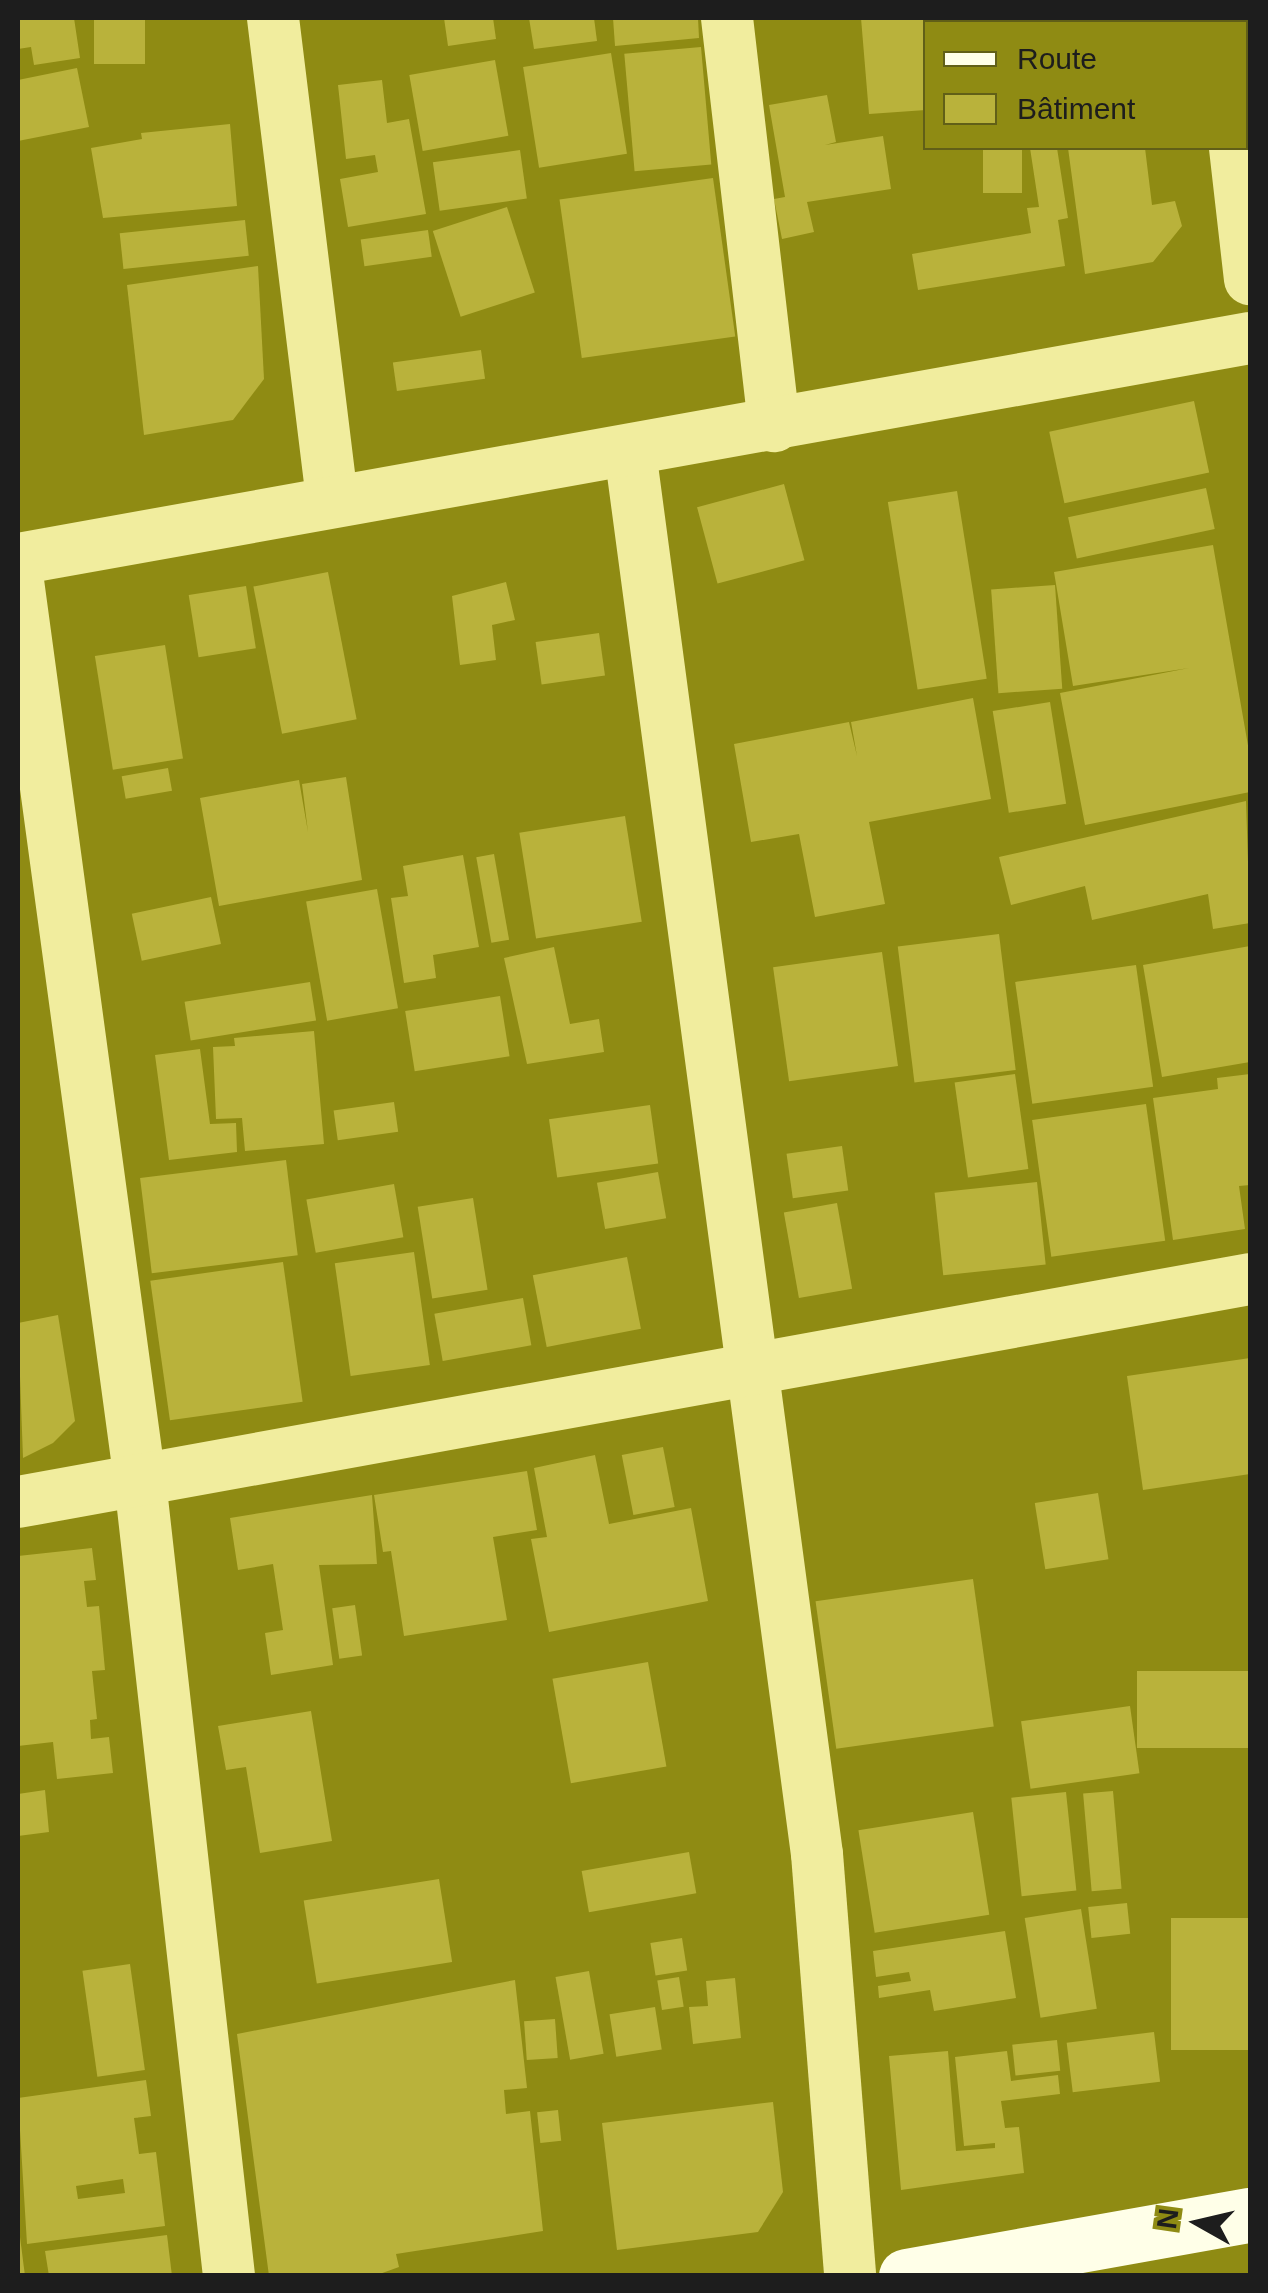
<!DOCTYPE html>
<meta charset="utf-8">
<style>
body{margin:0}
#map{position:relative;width:1268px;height:2293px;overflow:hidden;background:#8f8b13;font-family:Helvetica,sans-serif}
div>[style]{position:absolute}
.building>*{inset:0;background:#b9b23b;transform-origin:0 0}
.minor>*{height:52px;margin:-26px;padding:0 26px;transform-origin:26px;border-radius:26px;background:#f1ed9e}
.major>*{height:55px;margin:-27.5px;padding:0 27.5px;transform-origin:27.5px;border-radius:27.5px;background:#ffffe8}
span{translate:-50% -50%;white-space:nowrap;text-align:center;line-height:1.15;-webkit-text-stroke:10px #8f8b13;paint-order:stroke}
.frame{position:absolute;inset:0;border:20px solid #1d1d1d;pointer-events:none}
.legend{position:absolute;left:923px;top:20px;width:325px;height:130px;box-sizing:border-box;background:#8f8b13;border:2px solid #615f17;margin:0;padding:12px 18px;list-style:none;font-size:30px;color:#1d1d1d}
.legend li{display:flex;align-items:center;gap:20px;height:50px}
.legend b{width:50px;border:2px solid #615f17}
.north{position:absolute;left:1148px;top:2173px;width:100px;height:100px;-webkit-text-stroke:8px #8f8b13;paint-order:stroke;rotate:278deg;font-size:28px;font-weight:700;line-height:40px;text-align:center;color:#1d1d1d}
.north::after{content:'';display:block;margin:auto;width:35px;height:45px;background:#1d1d1d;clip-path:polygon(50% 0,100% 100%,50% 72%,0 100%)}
</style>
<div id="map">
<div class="building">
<div style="clip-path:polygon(18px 18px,74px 18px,80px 58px,34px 65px,31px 47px,18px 49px)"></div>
<div style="left:94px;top:18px;width:51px;height:46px"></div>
<div style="clip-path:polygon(444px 18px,493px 18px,496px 39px,448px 46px)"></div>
<div style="clip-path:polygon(529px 18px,594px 18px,597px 41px,534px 49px)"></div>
<div style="clip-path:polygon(613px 18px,698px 18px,699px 38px,615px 46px)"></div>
<div style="clip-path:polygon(861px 18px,930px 18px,926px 110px,869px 114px)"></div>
<div style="left:943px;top:18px;width:22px;height:4px"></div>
<div style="left:976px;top:18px;width:72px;height:4px"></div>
<div style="left:1059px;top:18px;width:45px;height:4px"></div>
<div style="left:1106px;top:18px;width:52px;height:4px"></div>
<div style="left:701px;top:47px;width:118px;height:77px;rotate:85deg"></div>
<div style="left:611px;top:53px;width:102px;height:89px;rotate:81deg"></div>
<div style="left:495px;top:60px;width:77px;height:87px;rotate:80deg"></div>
<div style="clip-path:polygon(77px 68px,89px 127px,18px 141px,18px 80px)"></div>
<div style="clip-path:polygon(382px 80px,387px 123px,409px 119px,426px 214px,348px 227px,340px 179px,378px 172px,375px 155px,346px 159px,338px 85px)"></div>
<div style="clip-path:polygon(827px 95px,836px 142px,825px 145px,883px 136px,891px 189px,807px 202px,814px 232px,782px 239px,774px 199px,785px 197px,769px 105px)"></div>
<div style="clip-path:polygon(230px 124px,237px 206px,103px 218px,91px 148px,142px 139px,141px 133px)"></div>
<div style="left:983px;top:148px;width:39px;height:45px"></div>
<div style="clip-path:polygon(1030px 148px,1057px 148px,1068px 218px,1058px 220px,1065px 266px,918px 290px,912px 254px,1031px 233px,1027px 208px,1039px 207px)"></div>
<div style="clip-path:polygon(1068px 148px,1145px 148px,1152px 205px,1175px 201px,1182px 226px,1153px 262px,1085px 274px)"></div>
<div style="left:520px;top:150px;width:49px;height:88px;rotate:82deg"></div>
<div style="left:713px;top:178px;width:160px;height:155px;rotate:82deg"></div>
<div style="left:507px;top:207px;width:90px;height:78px;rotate:72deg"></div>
<div style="left:245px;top:220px;width:36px;height:126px;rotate:84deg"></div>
<div style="left:428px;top:230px;width:27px;height:68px;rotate:82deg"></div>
<div style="clip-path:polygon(258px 266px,264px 379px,233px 420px,144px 435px,127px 285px)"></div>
<div style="left:481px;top:350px;width:29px;height:89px;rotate:82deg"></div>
<div style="left:1194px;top:401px;width:73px;height:148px;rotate:78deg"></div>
<div style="left:784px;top:484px;width:79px;height:90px;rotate:75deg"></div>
<div style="left:1206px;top:488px;width:42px;height:141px;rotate:78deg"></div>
<div style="left:957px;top:491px;width:190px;height:70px;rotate:81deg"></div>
<div style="clip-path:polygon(1213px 545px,1250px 757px,1250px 792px,1085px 825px,1060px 693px,1189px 668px,1073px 686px,1054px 572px)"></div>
<div style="left:328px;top:572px;width:150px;height:76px;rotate:79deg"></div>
<div style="clip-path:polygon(506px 582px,515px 620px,492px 625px,496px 660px,460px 665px,452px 596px)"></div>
<div style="left:1055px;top:585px;width:104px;height:64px;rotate:86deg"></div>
<div style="left:246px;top:586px;width:63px;height:58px;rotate:81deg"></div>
<div style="left:599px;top:633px;width:43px;height:64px;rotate:82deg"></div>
<div style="left:165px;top:645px;width:115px;height:71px;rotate:81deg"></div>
<div style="clip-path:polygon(973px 698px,991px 799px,869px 822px,885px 904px,815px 917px,799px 834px,751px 842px,734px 744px,849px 722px,857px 756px,851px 722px)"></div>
<div style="left:1050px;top:702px;width:103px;height:58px;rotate:81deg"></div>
<div style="left:168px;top:768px;width:23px;height:47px;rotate:80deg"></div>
<div style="clip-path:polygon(346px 777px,362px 880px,219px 906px,200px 798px,299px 780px,308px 832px,302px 784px)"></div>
<div style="clip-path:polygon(1246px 801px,1250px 923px,1213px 929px,1208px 894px,1092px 920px,1085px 886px,1011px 905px,999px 857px)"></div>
<div style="left:625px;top:816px;width:107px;height:107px;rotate:81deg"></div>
<div style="left:494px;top:854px;width:87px;height:18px;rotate:80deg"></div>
<div style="clip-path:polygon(463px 855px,479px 947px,433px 955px,436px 978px,404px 983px,391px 898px,408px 896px,403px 866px)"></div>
<div style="left:377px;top:889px;width:121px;height:72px;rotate:80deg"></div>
<div style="left:211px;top:897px;width:48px;height:81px;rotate:78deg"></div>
<div style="left:999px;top:934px;width:137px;height:102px;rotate:83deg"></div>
<div style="clip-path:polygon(1250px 946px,1250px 1062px,1162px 1077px,1143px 965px)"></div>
<div style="clip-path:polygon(554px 947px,570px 1024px,599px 1019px,604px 1052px,527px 1064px,504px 958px)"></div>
<div style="left:882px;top:952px;width:115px;height:110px;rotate:82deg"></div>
<div style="left:1136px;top:965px;width:123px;height:122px;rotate:82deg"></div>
<div style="left:310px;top:982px;width:39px;height:127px;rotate:81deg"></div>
<div style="left:500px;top:996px;width:61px;height:96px;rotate:81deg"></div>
<div style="clip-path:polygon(314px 1031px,324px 1144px,245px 1151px,242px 1118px,216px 1119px,213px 1047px,235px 1046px,234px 1038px)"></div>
<div style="clip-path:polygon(200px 1049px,210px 1124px,236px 1123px,237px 1152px,169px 1160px,155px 1055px)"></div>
<div style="left:1015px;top:1074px;width:96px;height:61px;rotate:82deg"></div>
<div style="clip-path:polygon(1250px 1074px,1250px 1185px,1239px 1186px,1245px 1229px,1173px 1240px,1153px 1098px,1218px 1089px,1217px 1078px)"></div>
<div style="left:394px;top:1102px;width:30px;height:61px;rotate:82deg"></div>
<div style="left:1146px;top:1104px;width:138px;height:115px;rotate:82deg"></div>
<div style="left:650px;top:1105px;width:59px;height:102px;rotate:82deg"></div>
<div style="left:842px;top:1146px;width:45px;height:56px;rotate:82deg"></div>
<div style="left:286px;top:1160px;width:96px;height:147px;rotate:83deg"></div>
<div style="left:658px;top:1172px;width:47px;height:62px;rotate:80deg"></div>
<div style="left:1037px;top:1182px;width:83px;height:103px;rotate:84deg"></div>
<div style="left:394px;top:1184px;width:54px;height:89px;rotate:80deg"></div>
<div style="left:473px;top:1198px;width:93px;height:56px;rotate:81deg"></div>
<div style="left:837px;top:1203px;width:87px;height:54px;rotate:80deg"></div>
<div style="left:414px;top:1252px;width:114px;height:80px;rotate:82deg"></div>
<div style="left:627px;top:1257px;width:73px;height:96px;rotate:79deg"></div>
<div style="left:283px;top:1262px;width:141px;height:134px;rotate:82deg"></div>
<div style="left:523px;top:1298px;width:48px;height:90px;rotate:80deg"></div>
<div style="clip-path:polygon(58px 1315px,75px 1421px,53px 1443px,23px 1458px,18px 1323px)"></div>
<div style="clip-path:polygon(1250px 1358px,1250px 1474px,1143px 1490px,1127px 1376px)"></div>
<div style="left:663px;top:1447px;width:61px;height:42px;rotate:79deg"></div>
<div style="clip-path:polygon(595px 1455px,609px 1524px,691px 1508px,708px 1601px,549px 1632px,531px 1539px,547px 1537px,534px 1468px)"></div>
<div style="clip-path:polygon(527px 1471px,537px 1530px,493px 1537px,507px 1620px,404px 1636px,391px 1551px,383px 1552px,374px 1495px)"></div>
<div style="left:1098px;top:1493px;width:67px;height:64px;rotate:81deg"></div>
<div style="clip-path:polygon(372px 1495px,377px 1564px,319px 1565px,333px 1665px,271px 1675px,265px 1633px,283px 1630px,273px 1564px,238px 1570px,230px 1518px)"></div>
<div style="clip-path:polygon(92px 1548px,96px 1580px,84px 1581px,87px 1607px,99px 1606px,105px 1670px,92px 1671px,97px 1719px,90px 1720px,91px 1739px,109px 1737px,113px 1773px,57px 1779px,53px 1742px,18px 1746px,18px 1556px)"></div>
<div style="left:973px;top:1579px;width:149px;height:159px;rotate:82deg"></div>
<div style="left:355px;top:1605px;width:51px;height:23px;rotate:82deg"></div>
<div style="left:648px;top:1662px;width:106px;height:97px;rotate:80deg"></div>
<div style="left:1250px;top:1671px;width:77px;height:113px;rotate:90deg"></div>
<div style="left:1130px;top:1706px;width:68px;height:110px;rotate:82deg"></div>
<div style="clip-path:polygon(311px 1711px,332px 1841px,260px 1853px,246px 1767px,226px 1770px,218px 1726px)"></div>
<div style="clip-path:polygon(45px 1790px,49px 1832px,18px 1836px,18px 1794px)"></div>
<div style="left:1113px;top:1791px;width:98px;height:30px;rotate:85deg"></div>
<div style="left:1066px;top:1792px;width:99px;height:55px;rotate:84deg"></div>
<div style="left:973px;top:1812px;width:104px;height:116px;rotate:81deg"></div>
<div style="left:689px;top:1852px;width:42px;height:109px;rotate:80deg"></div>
<div style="left:439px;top:1879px;width:84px;height:137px;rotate:81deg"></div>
<div style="left:1127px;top:1903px;width:31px;height:39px;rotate:84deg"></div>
<div style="left:1081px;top:1909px;width:101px;height:57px;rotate:81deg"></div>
<div style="left:1250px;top:1918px;width:132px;height:79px;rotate:90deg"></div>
<div style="clip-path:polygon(1005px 1931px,1016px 1998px,934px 2011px,930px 1990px,879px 1998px,878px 1986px,911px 1981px,909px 1972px,876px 1977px,873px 1951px)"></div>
<div style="left:682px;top:1938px;width:33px;height:32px;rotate:81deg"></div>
<div style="left:130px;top:1964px;width:107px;height:48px;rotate:82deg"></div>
<div style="left:589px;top:1971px;width:84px;height:34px;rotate:80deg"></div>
<div style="left:679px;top:1977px;width:30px;height:22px;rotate:81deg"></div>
<div style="clip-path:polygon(735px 1978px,741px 2038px,693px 2044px,689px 2007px,708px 2006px,706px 1981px)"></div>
<div style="clip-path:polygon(515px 1980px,527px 2088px,504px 2090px,506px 2114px,530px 2111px,543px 2231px,396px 2254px,399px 2267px,374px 2276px,269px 2276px,237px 2034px)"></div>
<div style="left:655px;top:2007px;width:43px;height:46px;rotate:81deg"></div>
<div style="left:555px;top:2019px;width:39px;height:31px;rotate:86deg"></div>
<div style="left:1154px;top:2032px;width:50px;height:88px;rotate:83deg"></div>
<div style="left:1057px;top:2040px;width:31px;height:45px;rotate:84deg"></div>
<div style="clip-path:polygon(948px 2051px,956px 2151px,995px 2148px,995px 2143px,964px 2146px,955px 2057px,1007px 2051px,1011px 2081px,1058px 2075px,1060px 2094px,1001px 2101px,1005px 2128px,1019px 2127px,1024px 2173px,901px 2190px,889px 2056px)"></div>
<div style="clip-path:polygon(evenodd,146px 2080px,151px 2116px,134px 2118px,139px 2154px,156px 2152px,165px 2226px,27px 2244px,18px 2098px,146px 2080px,123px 2179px,125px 2193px,78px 2199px,76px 2186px,123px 2179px)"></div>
<div style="clip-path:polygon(773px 2102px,783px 2192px,758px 2232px,617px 2250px,602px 2123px)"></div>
<div style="left:558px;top:2110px;width:31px;height:21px;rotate:84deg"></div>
<div style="clip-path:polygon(167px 2235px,172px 2276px,49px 2276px,45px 2251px)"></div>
<div style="clip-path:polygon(18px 2237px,20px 2237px,25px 2276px,18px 2276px)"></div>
</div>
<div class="minor">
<div style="left:273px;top:18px;width:487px;rotate:83deg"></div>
<div style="left:727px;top:18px;width:411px;rotate:83.4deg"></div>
<div style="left:1219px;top:18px;width:4px;rotate:76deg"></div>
<div style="left:1235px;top:148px;width:132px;rotate:83.5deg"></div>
<div style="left:630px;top:451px;width:1415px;rotate:82.41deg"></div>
<div style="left:817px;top:1854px;width:423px;rotate:85.5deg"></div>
<div style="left:18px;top:559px;width:1252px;rotate:-10.17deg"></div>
<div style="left:18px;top:581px;width:908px;rotate:82.28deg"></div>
<div style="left:140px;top:1481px;width:800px;rotate:83.61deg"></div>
<div style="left:18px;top:1502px;width:1252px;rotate:-10.26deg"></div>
</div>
<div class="major">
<div style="left:906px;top:2276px;width:349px;rotate:-10.1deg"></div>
</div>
<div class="frame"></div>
<ul class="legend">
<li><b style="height:12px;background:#ffffe8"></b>Route</li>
<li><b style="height:28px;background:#b9b23b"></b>Bâtiment</li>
</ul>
<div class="north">N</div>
</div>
